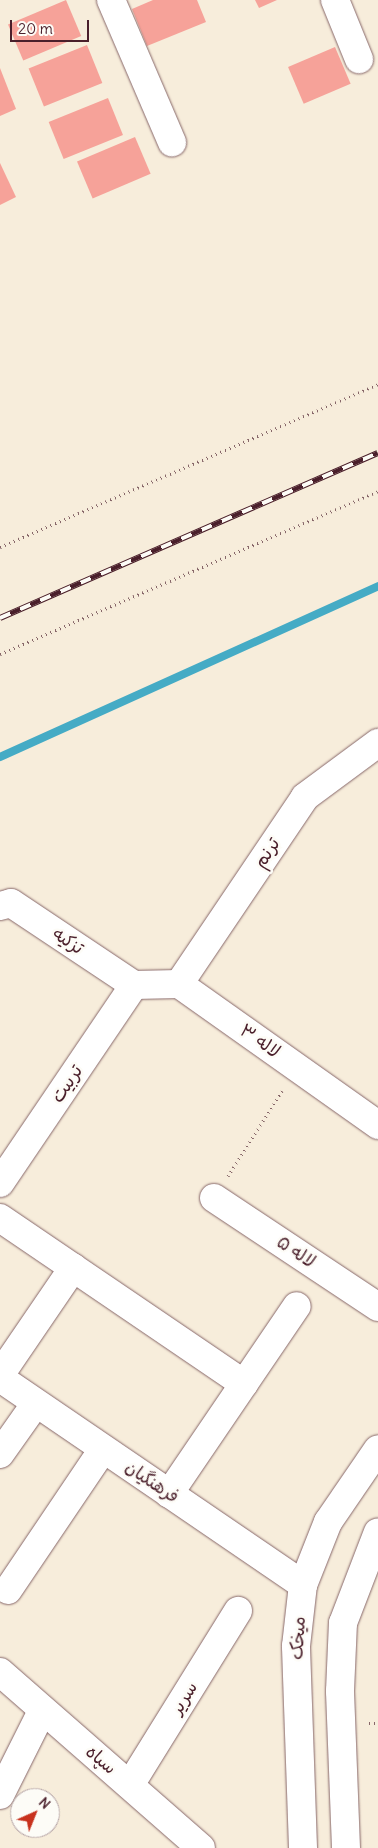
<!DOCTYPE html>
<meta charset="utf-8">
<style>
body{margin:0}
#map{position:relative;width:378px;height:1848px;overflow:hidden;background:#f7eddb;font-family:Delius,"Playpen Sans Arabic",sans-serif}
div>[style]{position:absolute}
.stream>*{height:8px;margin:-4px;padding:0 4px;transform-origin:4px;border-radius:4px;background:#45abc5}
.building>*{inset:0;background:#f6a299;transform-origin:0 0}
.path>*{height:3px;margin-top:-1.5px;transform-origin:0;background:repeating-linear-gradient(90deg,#876769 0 1px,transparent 0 5px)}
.roads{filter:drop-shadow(0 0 1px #876769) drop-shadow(0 0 1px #876769)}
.minor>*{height:28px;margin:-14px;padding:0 14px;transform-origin:14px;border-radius:14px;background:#fff}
.rail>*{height:5.5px;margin-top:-2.75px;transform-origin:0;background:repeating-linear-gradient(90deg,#fdfcf7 0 11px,#4a1f2b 0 22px);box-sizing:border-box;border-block:1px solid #4a1f2b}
span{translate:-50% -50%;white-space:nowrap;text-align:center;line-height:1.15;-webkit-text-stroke:5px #fdfcf7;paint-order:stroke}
.street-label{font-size:18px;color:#4a1f2b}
.north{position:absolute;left:10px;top:1788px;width:50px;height:50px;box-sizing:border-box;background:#fdfcf7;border:1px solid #b5a4a5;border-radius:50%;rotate:44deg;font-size:14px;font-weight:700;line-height:20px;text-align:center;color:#4a1f2b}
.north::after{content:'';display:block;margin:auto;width:18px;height:22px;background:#c8321e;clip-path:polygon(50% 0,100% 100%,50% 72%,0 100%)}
.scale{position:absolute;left:10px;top:20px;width:79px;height:22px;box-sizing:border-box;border:2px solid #4a1f2b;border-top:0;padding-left:6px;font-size:15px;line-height:18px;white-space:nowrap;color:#4a1f2b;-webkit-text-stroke:4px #fdfcf7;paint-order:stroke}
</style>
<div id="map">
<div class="stream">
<div style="left:0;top:757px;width:415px;rotate:-24.3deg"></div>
</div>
<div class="building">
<div style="left:66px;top:0;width:39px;height:63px;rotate:67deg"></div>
<div style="clip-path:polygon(153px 0,197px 0,206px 22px,147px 46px,132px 9px)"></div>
<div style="clip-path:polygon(255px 0,277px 0,259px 8px)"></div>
<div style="left:87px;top:45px;width:41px;height:63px;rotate:68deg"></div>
<div style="left:335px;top:47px;width:40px;height:51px;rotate:67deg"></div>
<div style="clip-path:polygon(0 68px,16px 109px,0 116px)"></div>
<div style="left:108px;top:98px;width:40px;height:64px;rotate:68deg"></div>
<div style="left:135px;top:137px;width:40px;height:63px;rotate:67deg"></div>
<div style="clip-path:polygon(0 163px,16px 197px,0 205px)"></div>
</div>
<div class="path">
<div style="left:0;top:547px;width:412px;rotate:-23.3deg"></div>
<div style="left:0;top:654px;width:412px;rotate:-23.3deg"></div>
<div style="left:228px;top:1176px;width:101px;rotate:-57.6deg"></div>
<div style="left:369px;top:1723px;width:9px"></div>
</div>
<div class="roads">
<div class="minor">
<div style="left:111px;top:0;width:155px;rotate:66.8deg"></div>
<div style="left:335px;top:0;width:64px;rotate:67.9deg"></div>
<div style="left:0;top:906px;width:11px;rotate:-15deg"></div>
<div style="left:11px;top:903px;width:148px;rotate:33.7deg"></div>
<div style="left:179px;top:984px;width:225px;rotate:-56deg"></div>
<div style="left:305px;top:797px;width:91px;rotate:-36.5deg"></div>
<div style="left:134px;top:985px;width:45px;rotate:-1.3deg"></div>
<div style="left:179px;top:984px;width:244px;rotate:35.3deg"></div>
<div style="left:0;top:1183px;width:239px;rotate:-55.9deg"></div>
<div style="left:214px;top:1198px;width:197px;rotate:33.6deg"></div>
<div style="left:0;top:1218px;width:295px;rotate:34.2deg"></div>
<div style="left:0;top:1375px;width:130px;rotate:-55.7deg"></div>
<div style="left:0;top:1378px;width:367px;rotate:34.3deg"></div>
<div style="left:0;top:1454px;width:62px;rotate:-54.8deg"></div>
<div style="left:169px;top:1494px;width:227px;rotate:-55.8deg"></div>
<div style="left:8px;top:1590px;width:170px;rotate:-56deg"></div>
<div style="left:0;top:1672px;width:267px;rotate:41.2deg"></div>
<div style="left:130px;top:1785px;width:205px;rotate:-58.2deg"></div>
<div style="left:0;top:1795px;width:94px;rotate:-63.4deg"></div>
<div style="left:303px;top:1848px;width:202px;rotate:-92deg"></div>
<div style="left:296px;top:1646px;width:61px;rotate:-83.5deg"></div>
<div style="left:303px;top:1585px;width:68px;rotate:-68.4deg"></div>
<div style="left:328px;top:1522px;width:88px;rotate:-55.6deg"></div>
<div style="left:346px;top:1848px;width:157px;rotate:-92.2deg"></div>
<div style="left:340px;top:1691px;width:68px;rotate:-87.5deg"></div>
<div style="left:343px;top:1623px;width:97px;rotate:-69deg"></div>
</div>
</div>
<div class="rail">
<div style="left:0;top:618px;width:412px;rotate:-23.6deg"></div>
</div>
<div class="street-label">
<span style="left:267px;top:853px;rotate:-56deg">ترنم</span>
<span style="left:68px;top:941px;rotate:34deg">تزکیه</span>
<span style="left:260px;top:1041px;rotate:35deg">لاله ۳</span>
<span style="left:67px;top:1084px;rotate:-56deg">تربیت</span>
<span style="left:296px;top:1252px;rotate:34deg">لاله ۵</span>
<span style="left:152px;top:1482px;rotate:34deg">فرهنگیان</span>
<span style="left:298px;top:1638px;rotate:-86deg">میخک</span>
<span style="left:184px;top:1698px;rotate:-58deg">سریر</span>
<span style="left:101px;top:1760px;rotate:40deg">سپاه</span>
</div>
<div class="north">N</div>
<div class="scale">20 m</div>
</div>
